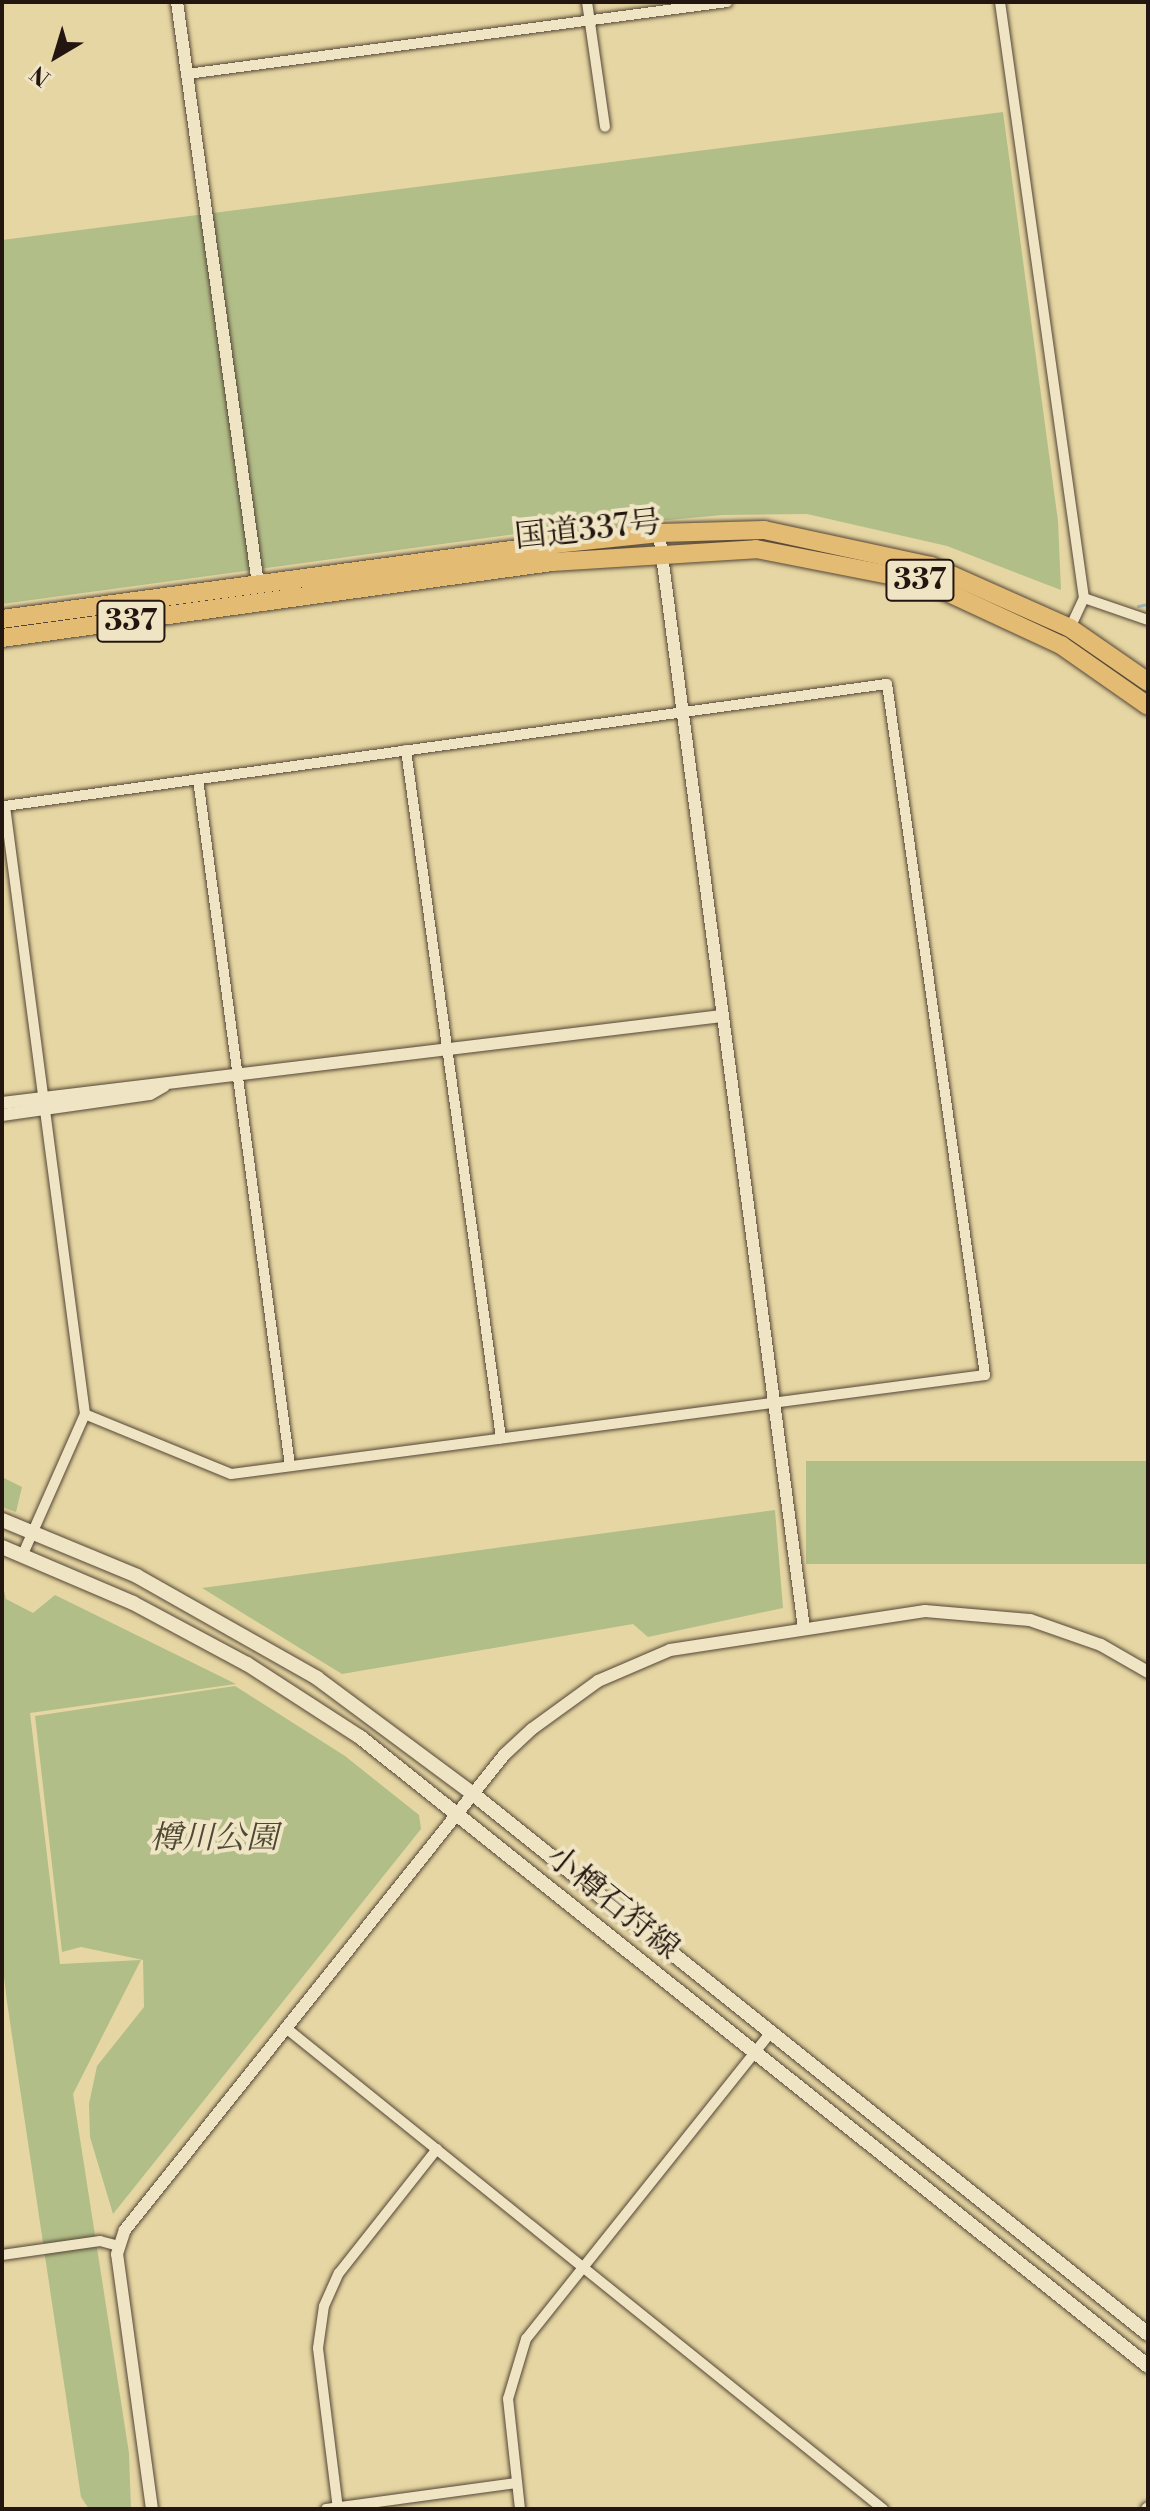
<!DOCTYPE html>
<meta charset="utf-8">
<style>
body{margin:0}
#map{position:relative;width:1150px;height:2511px;overflow:hidden;background:#e6d6a3;font-family:"Libre Bodoni","Noto Serif JP",serif}
div>[style]{position:absolute}
.green>*{inset:0;background:#b2be88;transform-origin:0 0}
.stream>*{height:3px;margin:-1.5px;padding:0 1.5px;transform-origin:1.5px;border-radius:1.5px;background:#9db6b3}
.roads{filter:drop-shadow(0 0 2px #544636) drop-shadow(0 0 2px #544636)}
.minor>*{height:10px;margin:-5px;padding:0 5px;transform-origin:5px;border-radius:5px;background:#efe4c3}
.tertiary>*{height:12px;margin:-6px;padding:0 6px;transform-origin:6px;border-radius:6px;background:#efe4c3}
.secondary>*{height:14px;margin:-7px;padding:0 7px;transform-origin:7px;border-radius:7px;background:#efe4c3}
.trunk>*{height:18px;margin:-9px;padding:0 9px;transform-origin:9px;border-radius:9px;background:#e3bb72}
span{translate:-50% -50%;white-space:nowrap;text-align:center;line-height:1.15;-webkit-text-stroke:8px #efe4c3;paint-order:stroke}
.shield-label span{padding:2px 6px;background:#efe4c3;border:2px solid;border-radius:6px;-webkit-text-stroke-width:0}
.shield-label{font-size:30px;color:#231611;font-weight:700}
.street-label{font-size:32px;color:#231611}
.park-label{font-size:32px;color:#4e4835;font-style:italic}
.frame{position:absolute;inset:0;border:4px solid #231611;pointer-events:none}
.north{position:absolute;left:16px;top:16px;width:80px;height:80px;-webkit-text-stroke:6px #efe4c3;paint-order:stroke;rotate:218deg;font-size:22px;font-weight:700;line-height:32px;text-align:center;color:#231611}
.north::after{content:'';display:block;margin:auto;width:28px;height:36px;background:#231611;clip-path:polygon(50% 0,100% 100%,50% 72%,0 100%)}
</style>
<div id="map">
<div class="green">
<div style="clip-path:polygon(1003px 112px,1058px 521px,1061px 590px,947px 546px,807px 514px,723px 515px,516px 534px,2px 604px,2px 240px)"></div>
<div style="left:1148px;top:1461px;width:103px;height:342px;rotate:90deg"></div>
<div style="clip-path:polygon(2px 1477px,22px 1487px,16px 1512px,2px 1507px)"></div>
<div style="clip-path:polygon(775px 1510px,783px 1608px,648px 1637px,633px 1624px,342px 1674px,202px 1588px)"></div>
<div style="clip-path:polygon(2px 1582px,6px 1599px,33px 1613px,55px 1595px,236px 1684px,30px 1713px,60px 1964px,141px 1960px,73px 2094px,129px 2453px,131px 2509px,89px 2509px,81px 2497px,7px 2002px,2px 1960px)"></div>
<div style="clip-path:polygon(235px 1686px,345px 1756px,419px 1815px,421px 1829px,113px 2214px,90px 2137px,89px 2104px,97px 2066px,144px 2007px,143px 1960px,81px 1947px,62px 1952px,35px 1716px)"></div>
</div>
<div class="stream">
<div style="left:1138px;top:606px;width:10px;rotate:-11deg"></div>
</div>
<div class="roads">
<div class="minor">
<div style="left:587px;top:2px;width:126px;rotate:81.8deg"></div>
<div style="left:1000px;top:2px;width:602px;rotate:81.98deg"></div>
<div style="left:1084px;top:598px;width:35px;rotate:115deg"></div>
<div style="left:187px;top:74px;width:545px;rotate:-7.59deg"></div>
<div style="left:1084px;top:598px;width:68px;rotate:19deg"></div>
<div style="left:406px;top:750px;width:695px;rotate:82.14deg"></div>
<div style="left:198px;top:779px;width:693px;rotate:82.37deg"></div>
<div style="left:23px;top:1554px;width:153px;rotate:-66.1deg"></div>
<div style="left:85px;top:1414px;width:613px;rotate:-97.5deg"></div>
<div style="left:5px;top:806px;width:890px;rotate:-7.88deg"></div>
<div style="left:887px;top:684px;width:698px;rotate:81.93deg"></div>
<div style="left:985px;top:1375px;width:760px;rotate:172.52deg"></div>
<div style="left:231px;top:1474px;width:158px;rotate:-157.7deg"></div>
<div style="left:286px;top:2028px;width:767px;rotate:38.86deg"></div>
<div style="left:2px;top:2255px;width:99px;rotate:-8.1deg"></div>
<div style="left:100px;top:2241px;width:20px;rotate:15deg"></div>
<div style="left:326px;top:2509px;width:192px;rotate:-7.8deg"></div>
<div style="left:338px;top:2509px;width:162px;rotate:-97.1deg"></div>
<div style="left:318px;top:2348px;width:42px;rotate:-81.9deg"></div>
<div style="left:324px;top:2306px;width:36px;rotate:-66deg"></div>
<div style="left:339px;top:2273px;width:158px;rotate:-51.7deg"></div>
<div style="left:520px;top:2509px;width:111px;rotate:-96.2deg"></div>
<div style="left:508px;top:2399px;width:63px;rotate:-73.3deg"></div>
<div style="left:526px;top:2339px;width:393px;rotate:-51.4deg"></div>
</div>
<div class="tertiary">
<div style="left:177px;top:2px;width:588px;rotate:82.08deg"></div>
<div style="left:659px;top:533px;width:1105px;rotate:82.46deg"></div>
<div style="left:2px;top:1103px;width:725px;rotate:-6.89deg"></div>
<div style="left:2px;top:1115px;width:149px;rotate:-8.1deg"></div>
<div style="left:150px;top:1094px;width:16px;rotate:-30deg"></div>
<div style="left:152px;top:2509px;width:257px;rotate:-97.8deg"></div>
<div style="left:117px;top:2254px;width:25px;rotate:-72deg"></div>
<div style="left:125px;top:2230px;width:608px;rotate:-51.41deg"></div>
<div style="left:504px;top:1755px;width:38px;rotate:-43deg"></div>
<div style="left:532px;top:1729px;width:82px;rotate:-36deg"></div>
<div style="left:598px;top:1681px;width:78px;rotate:-23.3deg"></div>
<div style="left:670px;top:1650px;width:258px;rotate:-8.7deg"></div>
<div style="left:925px;top:1611px;width:105px;rotate:4.9deg"></div>
<div style="left:1030px;top:1620px;width:75px;rotate:19.4deg"></div>
<div style="left:1101px;top:1645px;width:54px;rotate:29.9deg"></div>
<div style="left:1147px;top:2509px;width:1px;rotate:-45deg"></div>
</div>
<div class="secondary">
<div style="left:2px;top:1520px;width:146px;rotate:22.5deg"></div>
<div style="left:137px;top:1576px;width:207px;rotate:29.5deg"></div>
<div style="left:317px;top:1678px;width:194px;rotate:36.6deg"></div>
<div style="left:473px;top:1794px;width:864px;rotate:38.66deg"></div>
<div style="left:2px;top:1547px;width:142px;rotate:23.1deg"></div>
<div style="left:133px;top:1603px;width:129px;rotate:28.2deg"></div>
<div style="left:247px;top:1664px;width:135px;rotate:32.9deg"></div>
<div style="left:360px;top:1737px;width:1008px;rotate:38.6deg"></div>
</div>
<div class="trunk">
<div style="left:2px;top:619px;width:558px;rotate:-7.72deg"></div>
<div style="left:555px;top:544px;width:105px;rotate:-6deg"></div>
<div style="left:659px;top:533px;width:105px;rotate:-1.6deg"></div>
<div style="left:764px;top:530px;width:171px;rotate:12.2deg"></div>
<div style="left:931px;top:566px;width:152px;rotate:24deg"></div>
<div style="left:1070px;top:628px;width:95px;rotate:34.7deg"></div>
<div style="left:2px;top:638px;width:555px;rotate:-7.87deg"></div>
<div style="left:552px;top:562px;width:204px;rotate:-3.6deg"></div>
<div style="left:756px;top:549px;width:172px;rotate:11deg"></div>
<div style="left:925px;top:582px;width:150px;rotate:24.9deg"></div>
<div style="left:1061px;top:645px;width:106px;rotate:35deg"></div>
</div>
</div>
<div class="shield-label">
<span style="left:920px;top:580px">337</span>
<span style="left:131px;top:621px">337</span>
</div>
<div class="street-label">
<span style="left:588px;top:530px;rotate:-6deg">国道337号</span>
<span style="left:613px;top:1903px;rotate:39deg">小樽石狩線</span>
</div>
<div class="park-label">
<span style="left:214px;top:1838px">樽川公園</span>
</div>
<div class="frame"></div>
<div class="north">N</div>
</div>
